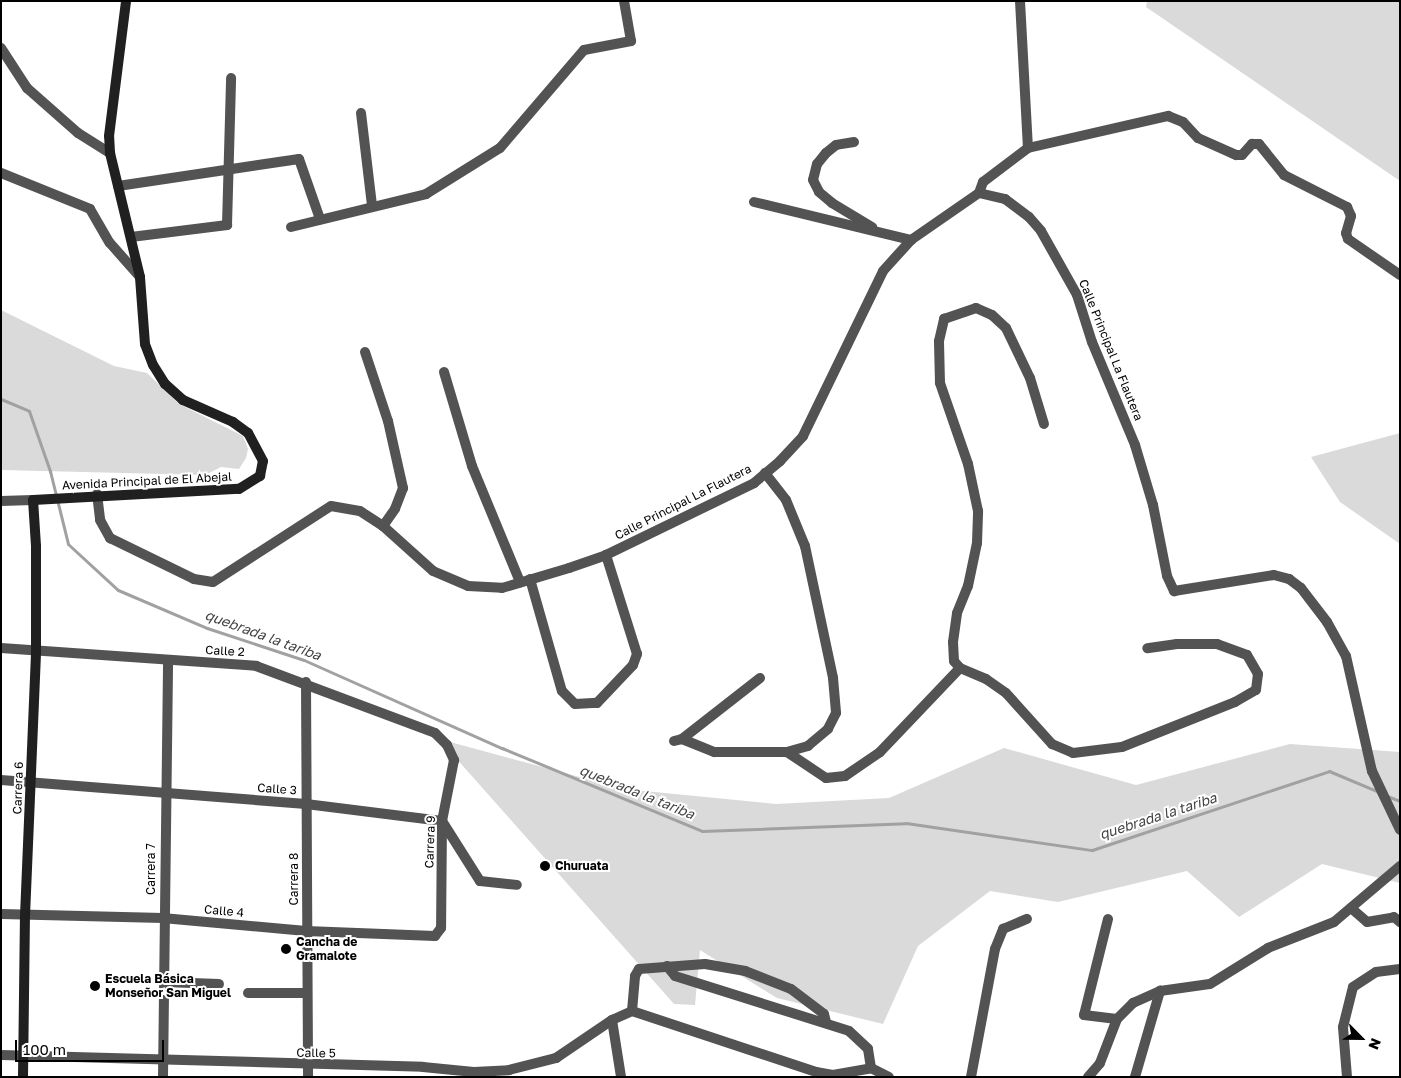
<!DOCTYPE html>
<meta charset="utf-8">
<style>
body{margin:0}
#map{position:relative;width:1401px;height:1078px;overflow:hidden;background:#fff;font-family:"Golos Text",sans-serif}
div>[style]{position:absolute}
.green>*{inset:0;background:#dadada}
.stream>*{height:3px;margin:-1.5px;padding:0 1.5px;transform-origin:1.5px;border-radius:1.5px;background:#a1a1a1}
.minor>*{height:10px;margin:-5px;padding:0 5px;transform-origin:5px;border-radius:5px;background:#535353}
.tertiary>*{height:10px;margin:-5px;padding:0 5px;transform-origin:5px;border-radius:5px;background:#535353}
.secondary>*{height:10px;margin:-5px;padding:0 5px;transform-origin:5px;border-radius:5px;background:#202020}
.dots>*{width:14px;height:14px;translate:-50% -50%;box-sizing:border-box;border:2px solid #fff;border-radius:50%}
span{translate:-50% -50%;white-space:nowrap;text-align:center;line-height:1.15;-webkit-text-stroke:4px #fff;paint-order:stroke}
.street-label{font-size:12px;color:#000}
.poi-label{font-size:12px;color:#000;font-weight:700}
.left{translate:0 -50%;text-align:left}
.water-label{font-size:14px;color:#424242;font-style:italic}
.frame{position:absolute;inset:0;border:2px solid #000;pointer-events:none}
.north{position:absolute;left:1336px;top:1013px;width:50px;height:50px;-webkit-text-stroke:4px #fff;paint-order:stroke;rotate:113deg;font-size:14px;font-weight:700;line-height:20px;text-align:center;color:#000}
.north::after{content:'';display:block;margin:auto;width:18px;height:22px;background:#000;clip-path:polygon(50% 0,100% 100%,50% 72%,0 100%)}
.scale{position:absolute;left:15px;top:1040px;width:149px;height:22px;box-sizing:border-box;border:2px solid #000;border-top:0;padding-left:6px;font-size:15px;line-height:18px;white-space:nowrap;color:#000;-webkit-text-stroke:4px #fff;paint-order:stroke}
</style>
<div id="map">
<div class="green">
<div style="clip-path:polygon(1147px 1px,1400px 1px,1400px 181px,1146px 7px)"></div>
<div style="clip-path:polygon(1px 310px,114px 366px,147px 373px,179px 404px,243px 436px,248px 449px,246px 458px,239px 469px,221px 467px,205px 475px,1px 470px)"></div>
<div style="clip-path:polygon(1400px 433px,1400px 544px,1340px 502px,1311px 457px)"></div>
<div style="clip-path:polygon(439px 739px,624px 789px,776px 804px,889px 798px,1004px 748px,1136px 785px,1290px 744px,1400px 752px,1400px 883px,1322px 864px,1239px 917px,1187px 871px,1058px 902px,990px 891px,918px 946px,883px 1024px,777px 998px,700px 950px,695px 1005px,674px 1004px)"></div>
</div>
<div class="stream">
<div style="left:1px;top:399px;width:30px;rotate:23deg"></div>
<div style="left:29px;top:411px;width:64px;rotate:70.7deg"></div>
<div style="left:50px;top:471px;width:75px;rotate:76.1deg"></div>
<div style="left:68px;top:544px;width:68px;rotate:42.6deg"></div>
<div style="left:118px;top:590px;width:97px;rotate:23.1deg"></div>
<div style="left:207px;top:628px;width:102px;rotate:18.3deg"></div>
<div style="left:304px;top:660px;width:217px;rotate:24deg"></div>
<div style="left:502px;top:748px;width:217px;rotate:22.5deg"></div>
<div style="left:702px;top:831px;width:204px;rotate:-2.2deg"></div>
<div style="left:906px;top:823px;width:188px;rotate:8.3deg"></div>
<div style="left:1092px;top:850px;width:250px;rotate:-18.4deg"></div>
<div style="left:1329px;top:771px;width:54px;rotate:22.8deg"></div>
<div style="left:1387px;top:796px;width:14px;rotate:21deg"></div>
</div>
<div class="minor">
<div style="left:1020px;top:1px;width:147px;rotate:86.9deg"></div>
<div style="left:1px;top:48px;width:48px;rotate:57deg"></div>
<div style="left:27px;top:88px;width:68px;rotate:41.4deg"></div>
<div style="left:78px;top:133px;width:38px;rotate:32deg"></div>
<div style="left:361px;top:113px;width:93px;rotate:83.2deg"></div>
<div style="left:854px;top:142px;width:18px;rotate:171deg"></div>
<div style="left:836px;top:145px;width:13px;rotate:141deg"></div>
<div style="left:826px;top:153px;width:14px;rotate:129deg"></div>
<div style="left:817px;top:164px;width:16px;rotate:104deg"></div>
<div style="left:813px;top:180px;width:13px;rotate:63deg"></div>
<div style="left:819px;top:192px;width:17px;rotate:40deg"></div>
<div style="left:832px;top:203px;width:47px;rotate:31deg"></div>
<div style="left:1px;top:173px;width:96px;rotate:22deg"></div>
<div style="left:90px;top:209px;width:39px;rotate:60deg"></div>
<div style="left:110px;top:243px;width:45px;rotate:48.6deg"></div>
<div style="left:118px;top:186px;width:183px;rotate:-8.5deg"></div>
<div style="left:299px;top:159px;width:64px;rotate:70.7deg"></div>
<div style="left:979px;top:193px;width:12px;rotate:-70deg"></div>
<div style="left:983px;top:182px;width:56px;rotate:-37.1deg"></div>
<div style="left:1028px;top:148px;width:144px;rotate:-12.9deg"></div>
<div style="left:1168px;top:116px;width:16px;rotate:22deg"></div>
<div style="left:1183px;top:122px;width:22px;rotate:47deg"></div>
<div style="left:1198px;top:138px;width:42px;rotate:24.1deg"></div>
<div style="left:1236px;top:155px;width:6px"></div>
<div style="left:1242px;top:155px;width:15px;rotate:-48deg"></div>
<div style="left:1252px;top:144px;width:7px"></div>
<div style="left:1259px;top:144px;width:40px;rotate:51deg"></div>
<div style="left:1284px;top:175px;width:71px;rotate:26.9deg"></div>
<div style="left:1347px;top:207px;width:10px;rotate:66deg"></div>
<div style="left:1351px;top:216px;width:18px;rotate:106deg"></div>
<div style="left:1346px;top:233px;width:6px;rotate:72deg"></div>
<div style="left:1348px;top:239px;width:63px;rotate:34.7deg"></div>
<div style="left:754px;top:202px;width:162px;rotate:13.6deg"></div>
<div style="left:291px;top:227px;width:139px;rotate:-13.7deg"></div>
<div style="left:426px;top:194px;width:87px;rotate:-31.9deg"></div>
<div style="left:500px;top:148px;width:129px;rotate:-49.4deg"></div>
<div style="left:584px;top:50px;width:48px;rotate:-10.8deg"></div>
<div style="left:631px;top:41px;width:41px;rotate:-99.9deg"></div>
<div style="left:131px;top:237px;width:97px;rotate:-7.1deg"></div>
<div style="left:227px;top:225px;width:147px;rotate:-88.4deg"></div>
<div style="left:365px;top:352px;width:73px;rotate:71.6deg"></div>
<div style="left:388px;top:421px;width:69px;rotate:77.4deg"></div>
<div style="left:403px;top:488px;width:22px;rotate:111deg"></div>
<div style="left:395px;top:509px;width:21px;rotate:125deg"></div>
<div style="left:444px;top:372px;width:98px;rotate:73.4deg"></div>
<div style="left:472px;top:466px;width:126px;rotate:67.5deg"></div>
<div style="left:765px;top:473px;width:34px;rotate:52deg"></div>
<div style="left:786px;top:500px;width:50px;rotate:67.6deg"></div>
<div style="left:805px;top:546px;width:135px;rotate:78deg"></div>
<div style="left:833px;top:678px;width:35px;rotate:85deg"></div>
<div style="left:836px;top:713px;width:18px;rotate:117deg"></div>
<div style="left:828px;top:729px;width:26px;rotate:140deg"></div>
<div style="left:808px;top:746px;width:22px;rotate:164deg"></div>
<div style="left:97px;top:494px;width:26px;rotate:83deg"></div>
<div style="left:100px;top:520px;width:21px;rotate:61deg"></div>
<div style="left:110px;top:538px;width:93px;rotate:26deg"></div>
<div style="left:194px;top:579px;width:19px;rotate:9deg"></div>
<div style="left:213px;top:582px;width:140px;rotate:-32.8deg"></div>
<div style="left:331px;top:506px;width:29px;rotate:10deg"></div>
<div style="left:360px;top:511px;width:27px;rotate:33deg"></div>
<div style="left:383px;top:526px;width:67px;rotate:42deg"></div>
<div style="left:433px;top:571px;width:38px;rotate:23deg"></div>
<div style="left:468px;top:586px;width:34px;rotate:3deg"></div>
<div style="left:502px;top:588px;width:70px;rotate:-16.6deg"></div>
<div style="left:569px;top:568px;width:39px;rotate:-19deg"></div>
<div style="left:606px;top:555px;width:165px;rotate:-25.9deg"></div>
<div style="left:754px;top:483px;width:34px;rotate:-40deg"></div>
<div style="left:780px;top:461px;width:34px;rotate:-47deg"></div>
<div style="left:803px;top:436px;width:183px;rotate:-64.1deg"></div>
<div style="left:883px;top:271px;width:42px;rotate:-47.9deg"></div>
<div style="left:911px;top:240px;width:83px;rotate:-34.7deg"></div>
<div style="left:979px;top:193px;width:27px;rotate:13deg"></div>
<div style="left:1005px;top:199px;width:30px;rotate:37deg"></div>
<div style="left:1029px;top:217px;width:18px;rotate:49deg"></div>
<div style="left:1041px;top:231px;width:73px;rotate:60.6deg"></div>
<div style="left:1077px;top:295px;width:49px;rotate:72.3deg"></div>
<div style="left:1092px;top:342px;width:112px;rotate:67.3deg"></div>
<div style="left:1135px;top:445px;width:63px;rotate:73.3deg"></div>
<div style="left:1153px;top:505px;width:72px;rotate:78.8deg"></div>
<div style="left:1167px;top:576px;width:17px;rotate:65deg"></div>
<div style="left:1174px;top:591px;width:101px;rotate:-9.1deg"></div>
<div style="left:1274px;top:575px;width:16px;rotate:15deg"></div>
<div style="left:1289px;top:579px;width:15px;rotate:37deg"></div>
<div style="left:1301px;top:588px;width:43px;rotate:52.6deg"></div>
<div style="left:1327px;top:622px;width:39px;rotate:61deg"></div>
<div style="left:1346px;top:656px;width:118px;rotate:77.3deg"></div>
<div style="left:1372px;top:771px;width:65px;rotate:64.6deg"></div>
<div style="left:530px;top:579px;width:116px;rotate:74.1deg"></div>
<div style="left:562px;top:691px;width:18px;rotate:45deg"></div>
<div style="left:575px;top:704px;width:22px;rotate:-3deg"></div>
<div style="left:597px;top:703px;width:52px;rotate:-46.5deg"></div>
<div style="left:633px;top:665px;width:12px;rotate:-70deg"></div>
<div style="left:637px;top:654px;width:104px;rotate:-107.4deg"></div>
<div style="left:1px;top:648px;width:256px;rotate:4deg"></div>
<div style="left:256px;top:666px;width:191px;rotate:20.5deg"></div>
<div style="left:435px;top:733px;width:17px;rotate:45deg"></div>
<div style="left:447px;top:745px;width:17px;rotate:65deg"></div>
<div style="left:454px;top:760px;width:62px;rotate:101.1deg"></div>
<div style="left:442px;top:821px;width:107px;rotate:90.5deg"></div>
<div style="left:441px;top:928px;width:10px;rotate:127deg"></div>
<div style="left:435px;top:936px;width:129px;rotate:-177.8deg"></div>
<div style="left:306px;top:931px;width:144px;rotate:-174.8deg"></div>
<div style="left:163px;top:918px;width:162px;rotate:-178.6deg"></div>
<div style="left:960px;top:668px;width:28px;rotate:23deg"></div>
<div style="left:986px;top:679px;width:24px;rotate:35deg"></div>
<div style="left:1006px;top:693px;width:69px;rotate:48deg"></div>
<div style="left:1052px;top:744px;width:23px;rotate:23deg"></div>
<div style="left:1073px;top:753px;width:49px;rotate:-7deg"></div>
<div style="left:1122px;top:747px;width:122px;rotate:-21.7deg"></div>
<div style="left:1235px;top:702px;width:24px;rotate:-30deg"></div>
<div style="left:1256px;top:690px;width:16px;rotate:-83deg"></div>
<div style="left:1258px;top:674px;width:22px;rotate:-120deg"></div>
<div style="left:1247px;top:655px;width:32px;rotate:-160deg"></div>
<div style="left:1217px;top:644px;width:40px;rotate:180deg"></div>
<div style="left:1177px;top:644px;width:30px;rotate:172deg"></div>
<div style="left:306px;top:682px;width:395px;rotate:89.7deg"></div>
<div style="left:682px;top:739px;width:99px;rotate:-38deg"></div>
<div style="left:674px;top:741px;width:8px;rotate:-14deg"></div>
<div style="left:682px;top:739px;width:35px;rotate:22deg"></div>
<div style="left:714px;top:752px;width:73px"></div>
<div style="left:787px;top:752px;width:47px;rotate:33.7deg"></div>
<div style="left:826px;top:778px;width:19px;rotate:-6deg"></div>
<div style="left:845px;top:776px;width:42px;rotate:-34.4deg"></div>
<div style="left:880px;top:752px;width:116px;rotate:-46.4deg"></div>
<div style="left:960px;top:668px;width:9px;rotate:-131deg"></div>
<div style="left:954px;top:661px;width:19px;rotate:-93deg"></div>
<div style="left:953px;top:642px;width:29px;rotate:-82deg"></div>
<div style="left:957px;top:613px;width:29px;rotate:-68deg"></div>
<div style="left:968px;top:586px;width:44px;rotate:-78.2deg"></div>
<div style="left:977px;top:543px;width:32px;rotate:-88deg"></div>
<div style="left:978px;top:511px;width:48px;rotate:-102deg"></div>
<div style="left:968px;top:464px;width:86px;rotate:-109.1deg"></div>
<div style="left:940px;top:383px;width:42px;rotate:-91.4deg"></div>
<div style="left:939px;top:341px;width:23px;rotate:-77deg"></div>
<div style="left:944px;top:319px;width:34px;rotate:-19deg"></div>
<div style="left:976px;top:308px;width:17px;rotate:24deg"></div>
<div style="left:992px;top:315px;width:19px;rotate:43deg"></div>
<div style="left:1006px;top:328px;width:55px;rotate:64.4deg"></div>
<div style="left:1030px;top:378px;width:48px;rotate:73.1deg"></div>
<div style="left:1px;top:780px;width:306px;rotate:4.5deg"></div>
<div style="left:306px;top:804px;width:137px;rotate:7.1deg"></div>
<div style="left:442px;top:821px;width:71px;rotate:57.7deg"></div>
<div style="left:480px;top:881px;width:37px;rotate:6deg"></div>
<div style="left:1351px;top:908px;width:21px;rotate:41deg"></div>
<div style="left:1367px;top:922px;width:27px;rotate:-10deg"></div>
<div style="left:1394px;top:917px;width:8px;rotate:40deg"></div>
<div style="left:1108px;top:919px;width:99px;rotate:104deg"></div>
<div style="left:1084px;top:1015px;width:33px;rotate:7deg"></div>
<div style="left:667px;top:966px;width:13px;rotate:51deg"></div>
<div style="left:675px;top:976px;width:182px;rotate:17.5deg"></div>
<div style="left:849px;top:1031px;width:26px;rotate:43deg"></div>
<div style="left:868px;top:1049px;width:19px;rotate:81deg"></div>
<div style="left:164px;top:982px;width:55px;rotate:2.1deg"></div>
<div style="left:248px;top:993px;width:59px"></div>
<div style="left:632px;top:1011px;width:35px;rotate:-85deg"></div>
<div style="left:635px;top:976px;width:8px;rotate:-60deg"></div>
<div style="left:639px;top:969px;width:66px;rotate:-4.3deg"></div>
<div style="left:705px;top:964px;width:41px;rotate:9.9deg"></div>
<div style="left:745px;top:971px;width:49px;rotate:21.4deg"></div>
<div style="left:791px;top:989px;width:41px;rotate:37.1deg"></div>
<div style="left:824px;top:1014px;width:8px;rotate:76deg"></div>
<div style="left:612px;top:1020px;width:58px;rotate:81deg"></div>
<div style="left:1px;top:1055px;width:422px;rotate:1.6deg"></div>
<div style="left:423px;top:1067px;width:51px;rotate:5.6deg"></div>
<div style="left:474px;top:1072px;width:35px;rotate:-3deg"></div>
<div style="left:509px;top:1070px;width:49px;rotate:-14.3deg"></div>
<div style="left:556px;top:1058px;width:68px;rotate:-34.2deg"></div>
<div style="left:612px;top:1020px;width:22px;rotate:-24deg"></div>
<div style="left:632px;top:1011px;width:194px;rotate:18.3deg"></div>
<div style="left:816px;top:1072px;width:17px;rotate:10deg"></div>
<div style="left:833px;top:1075px;width:39px;rotate:-10deg"></div>
<div style="left:871px;top:1068px;width:20px;rotate:27deg"></div>
<div style="left:163px;top:1077px;width:416px;rotate:-89.3deg"></div>
<div style="left:971px;top:1077px;width:130px;rotate:-79.4deg"></div>
<div style="left:995px;top:949px;width:22px;rotate:-68deg"></div>
<div style="left:1003px;top:929px;width:26px;rotate:-23deg"></div>
<div style="left:1088px;top:1077px;width:18px;rotate:-49deg"></div>
<div style="left:1100px;top:1063px;width:47px;rotate:-68.9deg"></div>
<div style="left:1117px;top:1019px;width:23px;rotate:-45deg"></div>
<div style="left:1133px;top:1003px;width:30px;rotate:-24deg"></div>
<div style="left:1160px;top:991px;width:50px;rotate:-8deg"></div>
<div style="left:1210px;top:984px;width:68px;rotate:-31.8deg"></div>
<div style="left:1268px;top:948px;width:71px;rotate:-21.5deg"></div>
<div style="left:1334px;top:922px;width:87px;rotate:-40.3deg"></div>
<div style="left:1135px;top:1077px;width:90px;rotate:-73.8deg"></div>
<div style="left:1347px;top:1077px;width:50px;rotate:-94.6deg"></div>
<div style="left:1343px;top:1027px;width:41px;rotate:-76deg"></div>
<div style="left:1353px;top:987px;width:27px;rotate:-33deg"></div>
<div style="left:1376px;top:972px;width:24px;rotate:-7deg"></div>
</div>
<div class="tertiary">
<div style="left:1px;top:501px;width:32px;rotate:-2deg"></div>
</div>
<div class="secondary">
<div style="left:23px;top:1077px;width:161px;rotate:-89.3deg"></div>
<div style="left:25px;top:916px;width:265px;rotate:-87.6deg"></div>
<div style="left:36px;top:651px;width:105px;rotate:-90deg"></div>
<div style="left:36px;top:546px;width:46px;rotate:-93.7deg"></div>
<div style="left:33px;top:500px;width:206px;rotate:-3.1deg"></div>
<div style="left:239px;top:489px;width:25px;rotate:-32deg"></div>
<div style="left:260px;top:476px;width:15px;rotate:-79deg"></div>
<div style="left:263px;top:461px;width:32px;rotate:-118deg"></div>
<div style="left:248px;top:433px;width:19px;rotate:-144deg"></div>
<div style="left:233px;top:422px;width:55px;rotate:-156.3deg"></div>
<div style="left:183px;top:400px;width:24px;rotate:-138deg"></div>
<div style="left:165px;top:384px;width:22px;rotate:-122deg"></div>
<div style="left:153px;top:365px;width:22px;rotate:-111deg"></div>
<div style="left:145px;top:344px;width:67px;rotate:-94.3deg"></div>
<div style="left:140px;top:277px;width:128px;rotate:-103.6deg"></div>
<div style="left:110px;top:153px;width:17px;rotate:-93deg"></div>
<div style="left:109px;top:136px;width:136px;rotate:-82.8deg"></div>
</div>
<div class="dots">
<div style="left:545px;top:866px;background:#000"></div>
<div style="left:286px;top:949px;background:#000"></div>
<div style="left:95px;top:986px;background:#000"></div>
</div>
<div class="street-label">
<span style="left:1111px;top:350px;rotate:68deg">Calle Principal La Flautera</span>
<span style="left:147px;top:481px;rotate:-3deg">Avenida Principal de El Abejal</span>
<span style="left:683px;top:502px;rotate:-27deg">Calle Principal La Flautera</span>
<span style="left:225px;top:651px;rotate:3deg">Calle 2</span>
<span style="left:18px;top:788px;rotate:-88deg">Carrera 6</span>
<span style="left:277px;top:789px;rotate:4deg">Calle 3</span>
<span style="left:430px;top:842px;rotate:-88deg">Carrera 9</span>
<span style="left:151px;top:869px;rotate:-90deg">Carrera 7</span>
<span style="left:294px;top:879px;rotate:-90deg">Carrera 8</span>
<span style="left:224px;top:911px;rotate:5deg">Calle 4</span>
<span style="left:316px;top:1053px;rotate:1deg">Calle 5</span>
</div>
<div class="poi-label">
<span class="left" style="left:555px;top:866px">Churuata</span>
<span class="left" style="left:296px;top:949px">Cancha de<br>Gramalote</span>
<span class="left" style="left:105px;top:986px">Escuela Básica<br>Monseñor San Miguel</span>
</div>
<div class="water-label">
<span style="left:263px;top:635px;rotate:20deg">quebrada la tariba</span>
<span style="left:637px;top:792px;rotate:22deg">quebrada la tariba</span>
<span style="left:1158px;top:816px;rotate:-18deg">quebrada la tariba</span>
</div>
<div class="frame"></div>
<div class="north">N</div>
<div class="scale">100 m</div>
</div>
